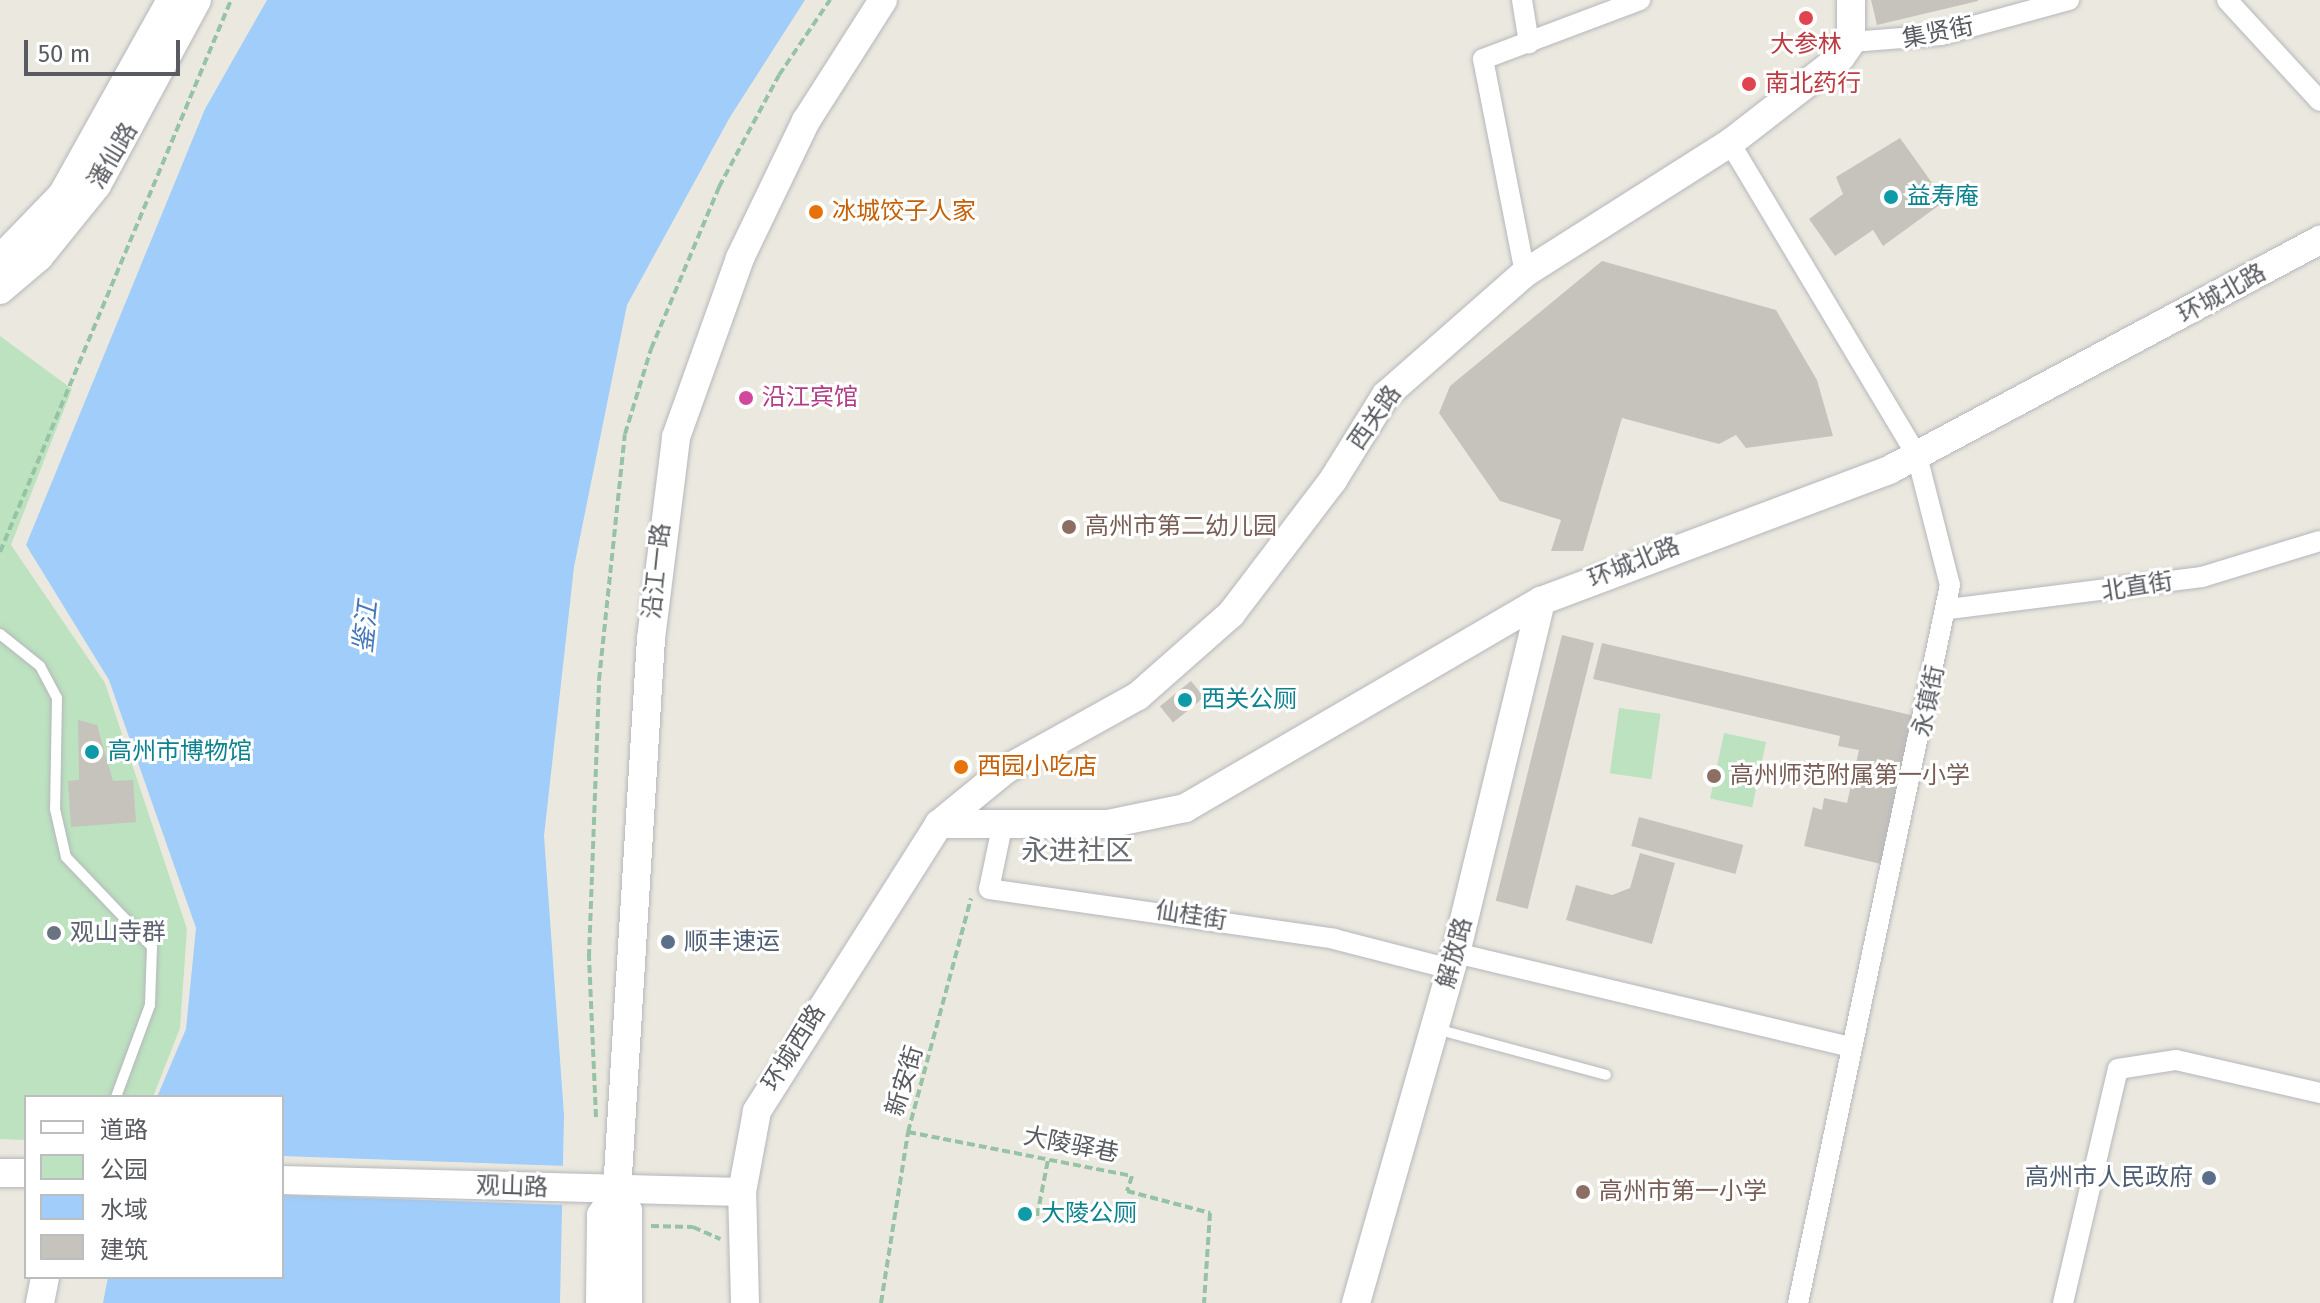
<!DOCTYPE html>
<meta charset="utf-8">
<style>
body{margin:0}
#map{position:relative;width:2320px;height:1303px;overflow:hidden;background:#ebe9df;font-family:"Fira Sans","Noto Sans SC",sans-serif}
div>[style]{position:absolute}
.green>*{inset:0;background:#bce2bf;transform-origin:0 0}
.water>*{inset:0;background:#a0cdfa}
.pier>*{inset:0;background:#ebe9df;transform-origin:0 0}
.building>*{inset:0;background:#c6c3bd;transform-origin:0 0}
.path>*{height:4px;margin-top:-2px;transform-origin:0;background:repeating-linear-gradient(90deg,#96c2a6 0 8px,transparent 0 12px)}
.roads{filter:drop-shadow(0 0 2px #b5b7bc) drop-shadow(0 0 2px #b5b7bc)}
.lane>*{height:10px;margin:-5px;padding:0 5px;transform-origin:5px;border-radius:5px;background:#fff}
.street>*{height:20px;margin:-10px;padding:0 10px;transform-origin:10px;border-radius:10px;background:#fff}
.secondary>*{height:28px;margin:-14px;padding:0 14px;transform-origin:14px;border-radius:14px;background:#fff}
.dots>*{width:22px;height:22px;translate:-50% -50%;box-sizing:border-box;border:4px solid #fff;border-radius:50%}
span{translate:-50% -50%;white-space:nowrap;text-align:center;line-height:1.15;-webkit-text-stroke:6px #fff;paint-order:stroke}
.street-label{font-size:24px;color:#585b60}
.health-label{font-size:24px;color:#be3a42}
.left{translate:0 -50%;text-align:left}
.culture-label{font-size:24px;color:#0d838f}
.food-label{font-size:24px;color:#c56008}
.hotel-label{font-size:24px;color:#b23c85}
.education-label{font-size:24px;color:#785e54}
.worship-label{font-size:24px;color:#5b616d}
.service-label{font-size:24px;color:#4e5e75}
.right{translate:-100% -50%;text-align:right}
.water-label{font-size:26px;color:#4576bb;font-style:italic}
.quarter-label{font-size:28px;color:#696d72}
.legend{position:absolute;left:24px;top:1095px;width:260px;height:184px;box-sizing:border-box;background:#fff;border:2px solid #bcbdbf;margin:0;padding:10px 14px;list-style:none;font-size:24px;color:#585b60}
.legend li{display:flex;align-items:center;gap:16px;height:40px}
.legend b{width:40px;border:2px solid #bcbdbf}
.scale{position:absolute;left:24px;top:40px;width:156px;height:36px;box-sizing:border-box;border:4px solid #585b60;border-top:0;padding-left:10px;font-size:24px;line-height:28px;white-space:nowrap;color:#585b60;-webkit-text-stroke:6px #fff;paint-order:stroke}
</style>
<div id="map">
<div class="green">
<div style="clip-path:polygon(0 336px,72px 389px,11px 545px,105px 683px,187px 929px,180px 1028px,153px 1097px,26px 1097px,26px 1140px,0 1139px)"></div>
<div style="left:1619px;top:708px;width:42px;height:66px;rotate:8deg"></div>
<div style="left:1724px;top:733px;width:43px;height:67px;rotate:12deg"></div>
</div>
<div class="water">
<div style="clip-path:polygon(267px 0,805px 0,730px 117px,627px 305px,574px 567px,544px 836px,564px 1115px,560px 1303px,103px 1303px,108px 1277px,282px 1277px,282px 1097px,157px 1097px,186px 1029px,196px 928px,109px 680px,26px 545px,205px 109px)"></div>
</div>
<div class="pier">
<div style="left:282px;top:1156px;width:285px;height:39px;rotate:2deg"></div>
</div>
<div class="building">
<div style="clip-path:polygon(1871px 0,1978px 0,1978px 1px,1877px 25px)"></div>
<div style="clip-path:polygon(1900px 138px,1945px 201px,1883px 246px,1873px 230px,1835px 256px,1809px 219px,1843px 194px,1836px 177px)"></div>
<div style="clip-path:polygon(1602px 261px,1776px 310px,1817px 380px,1833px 436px,1746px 448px,1736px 435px,1719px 444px,1622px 418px,1583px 551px,1551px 551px,1561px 520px,1500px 501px,1439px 413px,1450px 386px)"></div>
<div style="left:1562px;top:635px;width:33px;height:274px;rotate:14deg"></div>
<div style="clip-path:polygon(1602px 643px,1915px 716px,1881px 864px,1804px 846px,1813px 807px,1822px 810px,1824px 798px,1847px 803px,1859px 750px,1838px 746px,1840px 736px,1593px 679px)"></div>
<div style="left:1191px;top:681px;width:21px;height:40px;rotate:51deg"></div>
<div style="clip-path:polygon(78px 720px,97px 725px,113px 781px,133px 780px,136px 822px,71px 827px,68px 781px,79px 780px)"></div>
<div style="left:1639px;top:817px;width:108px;height:30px;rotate:15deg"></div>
<div style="clip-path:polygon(1640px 853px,1675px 863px,1652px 944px,1566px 920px,1576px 885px,1612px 895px,1630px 888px)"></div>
<div style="left:1017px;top:1207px;width:17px;height:12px;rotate:7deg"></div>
</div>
<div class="path">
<div style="left:0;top:552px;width:598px;rotate:-67.29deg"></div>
<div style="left:596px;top:1117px;width:160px;rotate:-92.5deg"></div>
<div style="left:589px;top:957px;width:277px;rotate:-87.9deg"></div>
<div style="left:599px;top:680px;width:247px;rotate:-84deg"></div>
<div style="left:625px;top:434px;width:89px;rotate:-73deg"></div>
<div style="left:651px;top:349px;width:176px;rotate:-67.2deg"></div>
<div style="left:719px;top:187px;width:127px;rotate:-61.8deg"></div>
<div style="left:779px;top:75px;width:91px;rotate:-55.8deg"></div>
<div style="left:908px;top:1132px;width:228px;rotate:11.1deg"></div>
<div style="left:1132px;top:1176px;width:16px;rotate:108deg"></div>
<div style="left:1127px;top:1191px;width:86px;rotate:14.8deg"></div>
<div style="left:1210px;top:1213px;width:90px;rotate:93.8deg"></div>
<div style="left:1037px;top:1216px;width:57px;rotate:-78.9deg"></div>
<div style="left:651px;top:1226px;width:42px;rotate:1.4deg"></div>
<div style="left:693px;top:1227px;width:30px;rotate:24deg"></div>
<div style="left:881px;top:1303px;width:173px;rotate:-81deg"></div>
<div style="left:908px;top:1132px;width:242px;rotate:-74.9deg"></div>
</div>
<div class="roads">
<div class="lane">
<div style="left:0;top:634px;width:51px;rotate:38.7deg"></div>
<div style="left:40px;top:666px;width:36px;rotate:62deg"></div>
<div style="left:57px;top:698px;width:111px;rotate:91deg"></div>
<div style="left:55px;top:809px;width:49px;rotate:77.1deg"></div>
<div style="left:66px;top:857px;width:124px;rotate:46.3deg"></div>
<div style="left:152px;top:947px;width:58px;rotate:92deg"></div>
<div style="left:150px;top:1005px;width:98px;rotate:110.3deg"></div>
<div style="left:1436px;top:1029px;width:176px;rotate:15.1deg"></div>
</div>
<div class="street">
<div style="left:1522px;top:0;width:44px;rotate:80.8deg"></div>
<div style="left:2227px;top:0;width:137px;rotate:47.4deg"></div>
<div style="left:1851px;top:42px;width:90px;rotate:-4.4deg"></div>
<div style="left:1941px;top:35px;width:133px;rotate:-15.3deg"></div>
<div style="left:1730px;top:143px;width:365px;rotate:59.1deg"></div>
<div style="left:1917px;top:456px;width:133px;rotate:75.7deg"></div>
<div style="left:1950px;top:585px;width:734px;rotate:101.95deg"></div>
<div style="left:1525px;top:273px;width:218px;rotate:-101.1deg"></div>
<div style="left:1483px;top:59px;width:168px;rotate:-20.6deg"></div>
<div style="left:1949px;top:609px;width:255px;rotate:-7.2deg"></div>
<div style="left:2202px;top:577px;width:123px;rotate:-17deg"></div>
<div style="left:1002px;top:827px;width:63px;rotate:101.8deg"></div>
<div style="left:989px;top:889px;width:349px;rotate:8.2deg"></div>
<div style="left:1334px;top:939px;width:121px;rotate:14.4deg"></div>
<div style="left:1456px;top:953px;width:407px;rotate:13.4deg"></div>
<div style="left:2063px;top:1303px;width:240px;rotate:-76.8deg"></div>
<div style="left:2118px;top:1069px;width:59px;rotate:-8.8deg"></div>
<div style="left:2176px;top:1060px;width:148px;rotate:12.9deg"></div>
</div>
<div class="secondary">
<div style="left:0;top:259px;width:89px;rotate:-45.9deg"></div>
<div style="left:62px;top:195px;width:223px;rotate:-60.8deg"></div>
<div style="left:0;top:290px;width:51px;rotate:-40.2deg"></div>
<div style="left:39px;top:257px;width:92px;rotate:-51.1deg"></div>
<div style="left:97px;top:185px;width:210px;rotate:-61.6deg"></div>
<div style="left:939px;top:824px;width:169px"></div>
<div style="left:1108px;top:824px;width:79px;rotate:-11.7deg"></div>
<div style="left:1185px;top:808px;width:412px;rotate:-30.2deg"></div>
<div style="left:1541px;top:601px;width:372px;rotate:-20.6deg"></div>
<div style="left:1889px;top:470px;width:489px;rotate:-28.1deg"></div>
<div style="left:0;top:1173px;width:26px"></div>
<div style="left:282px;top:1180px;width:460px;rotate:1.5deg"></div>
<div style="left:617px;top:1191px;width:23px;rotate:61deg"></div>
<div style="left:628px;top:1211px;width:92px;rotate:90deg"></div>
<div style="left:40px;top:1303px;width:26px;rotate:-79deg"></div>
<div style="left:600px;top:1303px;width:88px;rotate:-89.3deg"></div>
<div style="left:601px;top:1215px;width:29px;rotate:-56deg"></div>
<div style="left:617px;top:1191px;width:553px;rotate:-86.48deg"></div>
<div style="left:651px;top:639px;width:204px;rotate:-82.9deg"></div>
<div style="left:676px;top:437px;width:190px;rotate:-70.3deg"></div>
<div style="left:740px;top:258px;width:152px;rotate:-64.3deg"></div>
<div style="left:806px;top:121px;width:143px;rotate:-57.5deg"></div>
<div style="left:745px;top:1303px;width:111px;rotate:-91.5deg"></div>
<div style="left:742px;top:1192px;width:82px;rotate:-79.5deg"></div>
<div style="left:757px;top:1111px;width:340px;rotate:-57.6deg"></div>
<div style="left:939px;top:824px;width:85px;rotate:-39.3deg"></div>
<div style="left:1005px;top:770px;width:152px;rotate:-29.1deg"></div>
<div style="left:1138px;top:696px;width:124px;rotate:-41.4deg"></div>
<div style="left:1231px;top:614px;width:168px;rotate:-52.7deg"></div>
<div style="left:1333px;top:480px;width:100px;rotate:-58.1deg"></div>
<div style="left:1386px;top:395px;width:185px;rotate:-41.3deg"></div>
<div style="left:1525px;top:273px;width:243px;rotate:-32.4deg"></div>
<div style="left:1730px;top:143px;width:140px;rotate:-37.8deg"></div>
<div style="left:1841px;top:57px;width:18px;rotate:-56deg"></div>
<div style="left:1851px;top:42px;width:42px;rotate:-90deg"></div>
<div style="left:1356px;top:1303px;width:364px;rotate:-74.1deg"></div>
<div style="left:1456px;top:953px;width:362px;rotate:-76.4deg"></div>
</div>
</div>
<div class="dots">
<div style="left:1806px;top:18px;background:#e0444e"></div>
<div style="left:1749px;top:84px;background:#e0444e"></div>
<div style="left:1891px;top:197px;background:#0f9aa8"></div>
<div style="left:816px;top:212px;background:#e8710a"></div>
<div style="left:746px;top:398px;background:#d1479c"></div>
<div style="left:1069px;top:527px;background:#8d6e63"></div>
<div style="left:1185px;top:700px;background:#0f9aa8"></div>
<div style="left:92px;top:752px;background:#0f9aa8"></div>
<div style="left:961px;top:767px;background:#e8710a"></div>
<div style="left:1714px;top:776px;background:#8d6e63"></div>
<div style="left:54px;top:933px;background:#6b7280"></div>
<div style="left:668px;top:942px;background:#5c6f8a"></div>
<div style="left:2209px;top:1178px;background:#5c6f8a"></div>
<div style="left:1583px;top:1192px;background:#8d6e63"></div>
<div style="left:1025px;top:1214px;background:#0f9aa8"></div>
</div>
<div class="street-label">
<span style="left:1938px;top:33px;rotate:-11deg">集贤街</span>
<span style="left:113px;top:156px;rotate:-59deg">潘仙路</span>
<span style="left:2222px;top:294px;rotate:-29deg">环城北路</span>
<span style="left:1375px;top:418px;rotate:-55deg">西关路</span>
<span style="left:1634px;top:563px;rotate:-22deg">环城北路</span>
<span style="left:657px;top:571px;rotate:-84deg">沿江一路</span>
<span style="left:2137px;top:587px;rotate:-9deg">北直街</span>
<span style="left:1929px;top:701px;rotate:-78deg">永镇街</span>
<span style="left:1191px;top:916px;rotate:9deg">仙桂街</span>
<span style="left:1455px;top:953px;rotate:-75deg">解放路</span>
<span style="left:794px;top:1048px;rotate:-58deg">环城西路</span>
<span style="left:905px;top:1081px;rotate:-73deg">新安街</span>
<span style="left:1071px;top:1145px;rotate:11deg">大陵驿巷</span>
<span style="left:512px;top:1187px;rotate:2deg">观山路</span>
</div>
<div class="health-label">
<span style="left:1806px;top:45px">大参林</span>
<span class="left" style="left:1765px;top:84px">南北药行</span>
</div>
<div class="culture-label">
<span class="left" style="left:1907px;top:197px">益寿庵</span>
<span class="left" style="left:1201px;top:700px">西关公厕</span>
<span class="left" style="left:108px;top:752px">高州市博物馆</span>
<span class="left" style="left:1041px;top:1214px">大陵公厕</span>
</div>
<div class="food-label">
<span class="left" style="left:832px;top:212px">冰城饺子人家</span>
<span class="left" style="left:977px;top:767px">西园小吃店</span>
</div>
<div class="hotel-label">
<span class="left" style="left:762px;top:398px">沿江宾馆</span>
</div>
<div class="education-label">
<span class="left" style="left:1085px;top:527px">高州市第二幼儿园</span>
<span class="left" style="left:1730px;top:776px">高州师范附属第一小学</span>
<span class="left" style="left:1599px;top:1192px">高州市第一小学</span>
</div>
<div class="worship-label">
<span class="left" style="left:70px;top:933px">观山寺群</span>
</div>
<div class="service-label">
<span class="left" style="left:684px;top:942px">顺丰速运</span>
<span class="right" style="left:2193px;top:1178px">高州市人民政府</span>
</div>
<div class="water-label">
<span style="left:366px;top:627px;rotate:-84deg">鉴江</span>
</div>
<div class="quarter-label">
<span style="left:1077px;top:851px">永进社区</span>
</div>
<ul class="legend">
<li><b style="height:10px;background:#fff"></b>道路</li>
<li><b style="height:22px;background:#bce2bf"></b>公园</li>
<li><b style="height:22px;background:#a0cdfa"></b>水域</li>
<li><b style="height:22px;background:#c6c3bd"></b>建筑</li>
</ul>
<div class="scale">50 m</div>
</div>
